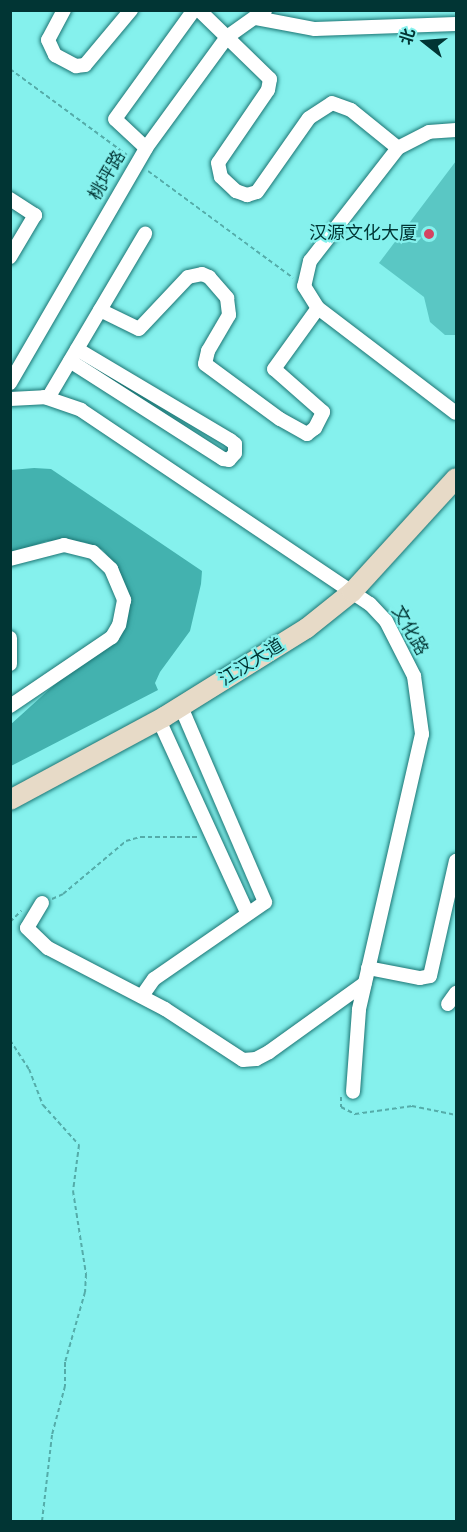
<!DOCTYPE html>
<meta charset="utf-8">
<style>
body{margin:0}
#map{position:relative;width:467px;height:1532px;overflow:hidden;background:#85f1ed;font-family:"Alegreya Sans","Noto Sans SC",sans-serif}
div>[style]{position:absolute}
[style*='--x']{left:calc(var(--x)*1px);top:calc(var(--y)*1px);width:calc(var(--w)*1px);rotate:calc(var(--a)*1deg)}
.forest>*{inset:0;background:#43b2af}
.building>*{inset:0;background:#5ac7c4}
.path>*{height:2px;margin-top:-1px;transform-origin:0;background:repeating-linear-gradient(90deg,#54aca9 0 4.5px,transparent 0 7.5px)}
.roads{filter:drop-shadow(0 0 2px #1c7574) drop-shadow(0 0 2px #1c7574)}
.minor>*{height:14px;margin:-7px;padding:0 7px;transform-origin:7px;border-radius:7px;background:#fff}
.secondary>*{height:20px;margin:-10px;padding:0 10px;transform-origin:10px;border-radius:10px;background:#e7dac7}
.dots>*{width:16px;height:16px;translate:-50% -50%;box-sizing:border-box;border:3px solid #85f1ed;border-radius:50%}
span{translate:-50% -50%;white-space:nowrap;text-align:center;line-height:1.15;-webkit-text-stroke:4.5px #85f1ed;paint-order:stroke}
.street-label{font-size:18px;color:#013534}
.poi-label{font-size:18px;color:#013534}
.right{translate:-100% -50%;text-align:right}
.frame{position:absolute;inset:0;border:12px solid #013534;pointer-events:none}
.north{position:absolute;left:395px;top:12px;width:60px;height:60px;-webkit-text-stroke:4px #85f1ed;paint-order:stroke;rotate:287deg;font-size:16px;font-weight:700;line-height:24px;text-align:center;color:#013534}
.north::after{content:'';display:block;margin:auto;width:21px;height:27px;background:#013534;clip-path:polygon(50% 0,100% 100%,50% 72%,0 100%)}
</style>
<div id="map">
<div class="forest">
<div style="clip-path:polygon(34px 468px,51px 469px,202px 571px,201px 584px,190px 631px,160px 672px,155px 683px,158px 690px,11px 766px,10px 725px,63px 677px,118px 640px,130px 600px,119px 570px,103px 550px,84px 542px,47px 541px,11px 553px,11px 470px)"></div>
</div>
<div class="building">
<div style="clip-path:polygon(456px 161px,456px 335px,445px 335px,430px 322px,424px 297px,379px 263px)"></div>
</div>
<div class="path">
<div style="--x:10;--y:69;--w:145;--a:36.3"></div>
<div style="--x:148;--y:171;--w:180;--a:36.4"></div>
<div style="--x:52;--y:899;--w:12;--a:-24"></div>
<div style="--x:63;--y:894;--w:82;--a:-40.1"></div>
<div style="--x:126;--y:841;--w:15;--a:-16"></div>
<div style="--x:140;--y:837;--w:59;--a:0"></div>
<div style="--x:10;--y:922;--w:16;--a:-45"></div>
<div style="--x:10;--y:1040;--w:35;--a:57"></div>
<div style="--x:29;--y:1069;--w:39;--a:69"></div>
<div style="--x:43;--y:1105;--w:54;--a:48"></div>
<div style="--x:79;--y:1145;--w:46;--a:97.4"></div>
<div style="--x:73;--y:1191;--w:84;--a:81.1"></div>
<div style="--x:86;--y:1274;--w:18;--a:93"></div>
<div style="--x:85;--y:1292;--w:73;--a:105.9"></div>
<div style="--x:65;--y:1362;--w:24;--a:90"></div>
<div style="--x:65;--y:1386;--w:51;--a:104.9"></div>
<div style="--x:52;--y:1435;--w:88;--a:96.6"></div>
<div style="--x:341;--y:1097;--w:10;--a:90"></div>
<div style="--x:341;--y:1107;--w:16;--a:27"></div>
<div style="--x:355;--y:1114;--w:58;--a:-8"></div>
<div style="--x:412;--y:1106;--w:45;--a:11.6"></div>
</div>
<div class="roads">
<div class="minor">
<div style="--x:64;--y:10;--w:34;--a:118"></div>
<div style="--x:48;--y:40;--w:17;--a:65"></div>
<div style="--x:55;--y:55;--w:24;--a:28"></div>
<div style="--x:76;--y:66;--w:9;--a:-6"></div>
<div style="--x:85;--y:65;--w:72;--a:-50.1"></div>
<div style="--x:199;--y:10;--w:99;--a:44.2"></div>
<div style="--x:270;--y:79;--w:11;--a:100"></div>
<div style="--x:268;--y:90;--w:88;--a:124.4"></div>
<div style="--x:218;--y:163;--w:14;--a:78"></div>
<div style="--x:221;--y:177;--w:21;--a:43"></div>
<div style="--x:236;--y:191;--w:12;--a:20"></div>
<div style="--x:247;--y:195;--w:10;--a:-17"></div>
<div style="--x:257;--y:192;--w:90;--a:-54.9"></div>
<div style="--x:309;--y:118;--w:27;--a:-33"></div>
<div style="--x:332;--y:103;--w:20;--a:20"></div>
<div style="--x:351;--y:110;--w:60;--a:39"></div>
<div style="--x:256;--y:18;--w:60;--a:10.6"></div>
<div style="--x:315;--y:29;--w:141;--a:-2"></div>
<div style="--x:456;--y:130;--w:27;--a:176"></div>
<div style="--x:429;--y:132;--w:35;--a:153"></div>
<div style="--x:398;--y:148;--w:143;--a:127.9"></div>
<div style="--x:310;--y:261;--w:26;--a:103"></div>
<div style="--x:304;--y:286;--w:26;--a:58"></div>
<div style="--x:318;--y:308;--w:173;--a:37.3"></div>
<div style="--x:146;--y:148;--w:42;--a:-136.9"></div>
<div style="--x:115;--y:119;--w:135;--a:-54.1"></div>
<div style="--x:10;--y:199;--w:30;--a:33"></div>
<div style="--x:35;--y:215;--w:49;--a:120.8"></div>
<div style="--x:100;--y:310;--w:43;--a:26"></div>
<div style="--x:139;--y:329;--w:71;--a:-46.7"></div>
<div style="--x:188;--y:277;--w:14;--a:-12"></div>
<div style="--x:202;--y:274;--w:8;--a:23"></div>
<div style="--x:209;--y:277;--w:28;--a:49"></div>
<div style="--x:227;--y:298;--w:17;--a:83"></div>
<div style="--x:229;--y:315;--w:42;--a:120.3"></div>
<div style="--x:208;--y:351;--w:13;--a:103"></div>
<div style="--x:205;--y:364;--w:93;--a:36.3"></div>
<div style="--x:280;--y:419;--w:31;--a:29"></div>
<div style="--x:307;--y:434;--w:10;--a:-37"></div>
<div style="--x:315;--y:428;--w:18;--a:-63"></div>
<div style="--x:323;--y:412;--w:65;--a:-138.7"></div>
<div style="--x:274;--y:369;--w:75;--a:-54.2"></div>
<div style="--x:70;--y:361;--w:182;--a:32.6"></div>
<div style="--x:223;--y:459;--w:6;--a:9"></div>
<div style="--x:229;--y:460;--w:9;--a:-49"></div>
<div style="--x:235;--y:453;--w:9;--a:-90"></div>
<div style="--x:235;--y:444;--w:6;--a:-141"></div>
<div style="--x:230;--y:440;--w:178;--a:-149.3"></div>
<div style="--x:10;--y:383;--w:272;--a:-59.9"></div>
<div style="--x:146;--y:148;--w:137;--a:-53.9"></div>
<div style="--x:227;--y:37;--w:47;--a:-35.4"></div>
<div style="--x:48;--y:398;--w:191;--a:-59.4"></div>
<div style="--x:10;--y:399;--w:34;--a:-3"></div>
<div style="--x:44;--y:397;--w:39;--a:19"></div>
<div style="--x:81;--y:410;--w:348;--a:33.9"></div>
<div style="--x:370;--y:604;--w:23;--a:47"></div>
<div style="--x:386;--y:621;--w:62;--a:63"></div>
<div style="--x:414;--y:676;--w:59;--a:82.1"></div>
<div style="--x:422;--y:734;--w:283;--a:102.9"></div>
<div style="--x:359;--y:1010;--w:82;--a:94.2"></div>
<div style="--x:10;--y:559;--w:56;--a:-14.5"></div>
<div style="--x:64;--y:545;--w:30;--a:14"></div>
<div style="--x:93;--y:552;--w:25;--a:43"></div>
<div style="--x:111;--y:569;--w:34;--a:67"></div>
<div style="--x:124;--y:600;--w:25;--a:101"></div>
<div style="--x:119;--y:625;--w:14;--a:120"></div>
<div style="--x:112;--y:637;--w:123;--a:145.9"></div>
<div style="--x:10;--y:638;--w:26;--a:90"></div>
<div style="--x:159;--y:720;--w:211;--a:65.4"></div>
<div style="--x:42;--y:903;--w:29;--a:121"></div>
<div style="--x:27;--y:928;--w:29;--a:44"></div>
<div style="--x:48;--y:948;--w:132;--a:27.5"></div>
<div style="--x:165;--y:1009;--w:93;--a:33.2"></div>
<div style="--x:243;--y:1060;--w:13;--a:-4"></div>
<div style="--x:256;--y:1059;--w:15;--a:-28"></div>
<div style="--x:269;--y:1052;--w:118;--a:-35.7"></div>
<div style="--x:368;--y:968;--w:53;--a:10.9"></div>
<div style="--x:420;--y:978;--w:10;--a:-11"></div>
<div style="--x:430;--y:976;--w:118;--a:-77.3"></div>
<div style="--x:142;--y:996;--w:21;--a:-55"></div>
<div style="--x:154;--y:979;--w:135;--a:-34.7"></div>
<div style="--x:265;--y:902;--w:212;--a:-113.3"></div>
<div style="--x:448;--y:1004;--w:14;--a:-54"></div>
</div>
<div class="secondary">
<div style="--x:10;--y:800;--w:175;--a:-28.3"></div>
<div style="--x:164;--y:717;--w:168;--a:-31.9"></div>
<div style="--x:307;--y:628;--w:58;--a:-38.7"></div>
<div style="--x:352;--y:592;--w:154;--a:-47.6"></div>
</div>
</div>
<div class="dots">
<div style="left:429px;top:234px;background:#d44461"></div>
</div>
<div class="street-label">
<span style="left:108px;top:176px;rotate:-60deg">桃坪路</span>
<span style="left:409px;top:631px;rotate:60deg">文化路</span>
<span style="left:252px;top:663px;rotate:-32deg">江汉大道</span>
</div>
<div class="poi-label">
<span class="right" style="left:417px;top:234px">汉源文化大厦</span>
</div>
<div class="frame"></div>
<div class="north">北</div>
</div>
